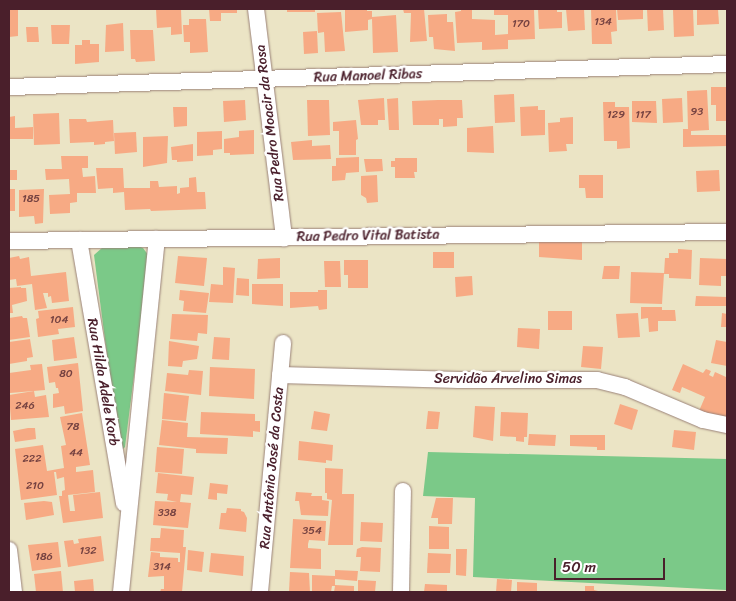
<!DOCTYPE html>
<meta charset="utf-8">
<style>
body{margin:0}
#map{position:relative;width:736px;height:601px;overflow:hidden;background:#ebe4c5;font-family:Sriracha,sans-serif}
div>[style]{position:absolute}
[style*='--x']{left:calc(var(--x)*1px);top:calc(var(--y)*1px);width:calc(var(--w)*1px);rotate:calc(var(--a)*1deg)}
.green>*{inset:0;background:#7bc988}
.building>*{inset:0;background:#f7aa84}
.roads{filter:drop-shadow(0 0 1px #9a8278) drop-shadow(0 0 1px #9a8278)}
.minor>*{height:16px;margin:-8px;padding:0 8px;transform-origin:8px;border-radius:8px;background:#fff}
span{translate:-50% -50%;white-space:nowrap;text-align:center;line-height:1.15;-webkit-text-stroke:5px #fff;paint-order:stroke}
.number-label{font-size:11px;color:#754241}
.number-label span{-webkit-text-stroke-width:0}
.street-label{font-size:14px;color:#4a1f2b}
.frame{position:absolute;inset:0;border:10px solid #4a1f2b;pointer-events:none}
.scale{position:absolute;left:554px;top:558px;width:111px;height:22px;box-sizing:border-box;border:2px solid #4a1f2b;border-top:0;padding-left:6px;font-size:15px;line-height:18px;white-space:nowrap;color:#4a1f2b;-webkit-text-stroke:4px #fff;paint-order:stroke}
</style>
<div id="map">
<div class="green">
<div style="clip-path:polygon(136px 245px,143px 248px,149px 256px,125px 447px,122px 450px,119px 448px,94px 255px,103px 247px)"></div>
<div style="clip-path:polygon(428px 452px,727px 459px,726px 590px,473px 577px,475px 498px,423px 496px)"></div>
</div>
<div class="building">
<div style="clip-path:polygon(9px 9px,18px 9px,18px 36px,9px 37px)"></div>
<div style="clip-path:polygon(156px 9px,181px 9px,182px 34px,171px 35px,171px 27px,157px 28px)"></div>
<div style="clip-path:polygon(209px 9px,237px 9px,237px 13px,221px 13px,221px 21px,210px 21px)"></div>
<div style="clip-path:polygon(287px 9px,315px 9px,315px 12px,287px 12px)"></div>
<div style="clip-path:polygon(367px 9px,367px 11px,372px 11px,372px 17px,396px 15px,398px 52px,373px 53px,372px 19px,368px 20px,368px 30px,345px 32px,345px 10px)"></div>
<div style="clip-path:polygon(403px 9px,424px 9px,427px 41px,410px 42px,411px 13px,404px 13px)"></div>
<div style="clip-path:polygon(461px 9px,472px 9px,472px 19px,495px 20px,495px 35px,508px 34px,508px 15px,494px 15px,494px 9px,534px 9px,535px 39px,508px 40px,508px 49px,482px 50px,482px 42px,457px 43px,455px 12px,461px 11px)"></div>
<div style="clip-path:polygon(538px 9px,557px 9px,557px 12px,562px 12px,562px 28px,539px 29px)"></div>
<div style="clip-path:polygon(566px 9px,584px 9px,585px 30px,568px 31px)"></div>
<div style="clip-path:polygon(591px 9px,616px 9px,617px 31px,611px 32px,612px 44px,592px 44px)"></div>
<div style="clip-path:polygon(617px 9px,643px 9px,643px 19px,618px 20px)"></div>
<div style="clip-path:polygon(647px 9px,663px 9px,664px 30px,648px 31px)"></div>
<div style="clip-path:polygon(675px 9px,693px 9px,694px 36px,674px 37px,673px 10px)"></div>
<div style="clip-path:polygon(697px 9px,718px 9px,719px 24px,697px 25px)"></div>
<div style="clip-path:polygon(341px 12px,345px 51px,325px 52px,324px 32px,318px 33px,317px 13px)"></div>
<div style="clip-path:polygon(447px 14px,447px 22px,453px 22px,455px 51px,434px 49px,433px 37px,429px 37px,428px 15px)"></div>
<div style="clip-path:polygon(189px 19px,206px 19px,208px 52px,190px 53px,190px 42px,184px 42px,183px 25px,189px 25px)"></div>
<div style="clip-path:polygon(123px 23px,124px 51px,105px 52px,106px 25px)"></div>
<div style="clip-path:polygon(51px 25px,70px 25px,69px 44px,52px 44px)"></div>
<div style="clip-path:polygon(26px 27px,38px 27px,39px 42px,27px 42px)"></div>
<div style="clip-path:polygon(130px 30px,153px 30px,155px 61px,136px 62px,135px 59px,131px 59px)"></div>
<div style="clip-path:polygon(317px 31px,318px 53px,304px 54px,303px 32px)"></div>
<div style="clip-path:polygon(82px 40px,90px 40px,90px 44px,99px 44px,99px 62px,75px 64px,75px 45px,82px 45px)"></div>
<div style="clip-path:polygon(711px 87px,727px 87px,727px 121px,716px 121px,716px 105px,711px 105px)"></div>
<div style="clip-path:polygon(707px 90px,709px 130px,691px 131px,691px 135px,727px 135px,727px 146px,683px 147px,683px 129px,688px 129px,687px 91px)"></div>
<div style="clip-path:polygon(514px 94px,515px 122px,495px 123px,494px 95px)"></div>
<div style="clip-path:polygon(384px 98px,385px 120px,378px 120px,378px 125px,361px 125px,358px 100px)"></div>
<div style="clip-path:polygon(398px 98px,399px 130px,389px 130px,387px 99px)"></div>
<div style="clip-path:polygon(682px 98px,683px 122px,663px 123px,662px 99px)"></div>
<div style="clip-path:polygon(245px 100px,246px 120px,224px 122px,223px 101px)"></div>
<div style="clip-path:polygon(307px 100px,329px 100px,330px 135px,308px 136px)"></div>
<div style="clip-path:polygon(438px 100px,462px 100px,463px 118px,457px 118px,457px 126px,443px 127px,443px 119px,439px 119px,439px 125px,413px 125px,412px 101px)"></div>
<div style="clip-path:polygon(632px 101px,656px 101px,657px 123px,632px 122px)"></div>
<div style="clip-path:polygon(603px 102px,615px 102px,615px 107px,629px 107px,630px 148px,617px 149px,617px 141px,604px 141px)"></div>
<div style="clip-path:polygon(538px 106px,538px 110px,545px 110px,545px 135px,521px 136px,520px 107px)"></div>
<div style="clip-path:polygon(173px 107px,187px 107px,187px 126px,174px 127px)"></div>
<div style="clip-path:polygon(59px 113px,60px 144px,34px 145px,33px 114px)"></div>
<div style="clip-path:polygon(15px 116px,15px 128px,33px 127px,33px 139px,9px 139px,9px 117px)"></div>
<div style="clip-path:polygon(573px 117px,573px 144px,566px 144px,567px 151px,549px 152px,548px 123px,560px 122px,560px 118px)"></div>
<div style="clip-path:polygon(69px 119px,86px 119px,87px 122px,113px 120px,114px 141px,105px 142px,105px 144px,94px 145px,94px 142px,70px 143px)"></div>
<div style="clip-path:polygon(356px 120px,358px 139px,356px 140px,356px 155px,339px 155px,339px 131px,333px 131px,333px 122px)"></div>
<div style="clip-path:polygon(493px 126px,494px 153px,467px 152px,467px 128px)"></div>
<div style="clip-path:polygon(254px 130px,254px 154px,230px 155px,230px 153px,224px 153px,224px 139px,239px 137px,239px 131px)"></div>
<div style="clip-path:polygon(222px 131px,222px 149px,213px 150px,213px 155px,197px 156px,197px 132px)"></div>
<div style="clip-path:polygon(136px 132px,137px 152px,115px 154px,114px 133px)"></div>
<div style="clip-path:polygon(168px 136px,167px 163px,143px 167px,143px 137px)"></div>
<div style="clip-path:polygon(312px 140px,312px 146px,330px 145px,331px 159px,293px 160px,291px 142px)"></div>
<div style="clip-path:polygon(193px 144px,193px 161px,177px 162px,177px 160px,172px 160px,171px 147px)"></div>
<div style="clip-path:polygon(61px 156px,88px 156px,88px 168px,82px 168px,83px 177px,95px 176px,96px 193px,77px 193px,77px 202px,70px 203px,70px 213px,50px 214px,49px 195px,70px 194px,69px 179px,46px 180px,45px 169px,62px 169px)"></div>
<div style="clip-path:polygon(359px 157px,359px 172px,346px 173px,345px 180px,332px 181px,332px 166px,336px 166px,336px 158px)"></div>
<div style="clip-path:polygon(395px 158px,417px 158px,417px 172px,414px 172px,415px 178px,395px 178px,395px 167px,391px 167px,391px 161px,395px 161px)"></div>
<div style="clip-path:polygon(364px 159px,382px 159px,383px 171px,366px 172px)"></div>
<div style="clip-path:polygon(96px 168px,123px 168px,124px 188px,150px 188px,150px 181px,158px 181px,159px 187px,177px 186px,177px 194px,180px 193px,180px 188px,189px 187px,189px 178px,196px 177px,197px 192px,205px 192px,206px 209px,151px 211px,150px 209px,125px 210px,124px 192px,113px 193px,113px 188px,98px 189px)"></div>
<div style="clip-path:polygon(9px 170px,17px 170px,17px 180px,9px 180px)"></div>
<div style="clip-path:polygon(719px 170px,720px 191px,697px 192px,696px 171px)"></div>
<div style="clip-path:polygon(377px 175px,378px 202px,367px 203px,366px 198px,361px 195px,361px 176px)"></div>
<div style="clip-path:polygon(579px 175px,603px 175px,603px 198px,586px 198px,585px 188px,579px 188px)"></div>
<div style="clip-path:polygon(9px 189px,15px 189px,15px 211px,9px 211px)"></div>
<div style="clip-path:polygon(44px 189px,43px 223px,35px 224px,34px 216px,19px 217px,19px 190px)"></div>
<div style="clip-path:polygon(582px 241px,582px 260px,539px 257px,539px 242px)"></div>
<div style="clip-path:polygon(678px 249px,692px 250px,691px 279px,669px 278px,669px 274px,664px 274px,665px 258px,669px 258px,669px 253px,678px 253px)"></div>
<div style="clip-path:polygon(433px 252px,454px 252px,454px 268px,433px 268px)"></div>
<div style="clip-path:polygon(19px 256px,20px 259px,29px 257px,31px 276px,66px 272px,69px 301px,52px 303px,51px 296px,48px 297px,48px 293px,43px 293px,47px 308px,35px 310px,32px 284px,17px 286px,16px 279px,9px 280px,9px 258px)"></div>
<div style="clip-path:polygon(178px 256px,207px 258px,204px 286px,175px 283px)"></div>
<div style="clip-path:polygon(280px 258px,280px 278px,257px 279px,258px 259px)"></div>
<div style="clip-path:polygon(700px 258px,727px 259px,727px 276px,721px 276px,721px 286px,699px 285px)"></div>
<div style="clip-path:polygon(344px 260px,368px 260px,368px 288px,348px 288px,348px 275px,344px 275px)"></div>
<div style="clip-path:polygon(324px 261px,340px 261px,341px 287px,325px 287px)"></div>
<div style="clip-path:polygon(604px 266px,620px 266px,619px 279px,602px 279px)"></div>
<div style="clip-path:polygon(223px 267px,235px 268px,233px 303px,209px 302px,211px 284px,223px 285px)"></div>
<div style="clip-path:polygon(631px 272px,664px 273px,662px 304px,630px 303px)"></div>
<div style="clip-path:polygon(472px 276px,473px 295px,456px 297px,455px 277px)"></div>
<div style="clip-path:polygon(237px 278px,249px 279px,249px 296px,236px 295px)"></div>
<div style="clip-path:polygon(252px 284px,283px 284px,283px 306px,252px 304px)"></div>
<div style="clip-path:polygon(21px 287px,21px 288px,26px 288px,27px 301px,12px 305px,13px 313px,9px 313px,9px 288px)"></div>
<div style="clip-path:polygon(180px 290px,209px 293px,206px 313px,183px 311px,184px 301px,179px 300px)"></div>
<div style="clip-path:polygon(318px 290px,327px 290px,327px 309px,319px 310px,318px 306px,290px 308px,290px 292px,318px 292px)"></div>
<div style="clip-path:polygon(696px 296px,727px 297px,727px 306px,695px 306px)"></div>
<div style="clip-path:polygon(73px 307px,75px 327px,58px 329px,59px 334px,38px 337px,36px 319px,39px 318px,38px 311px)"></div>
<div style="clip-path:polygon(641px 307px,662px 307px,662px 310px,675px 310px,676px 321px,658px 321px,658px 331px,649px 332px,648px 318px,641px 319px)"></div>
<div style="clip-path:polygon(548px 311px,572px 311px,572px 330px,548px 330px)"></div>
<div style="clip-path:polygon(638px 313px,640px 337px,618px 338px,616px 314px)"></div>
<div style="clip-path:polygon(722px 313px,727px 314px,727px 327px,721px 327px)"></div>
<div style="clip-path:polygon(172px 314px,208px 315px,207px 334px,198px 333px,197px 341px,170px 339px)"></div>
<div style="clip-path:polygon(22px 316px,23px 318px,27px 318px,30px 337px,9px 340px,9px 318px)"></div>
<div style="clip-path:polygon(518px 328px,540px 329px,539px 349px,517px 347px)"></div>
<div style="clip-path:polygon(74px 337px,77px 358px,54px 361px,52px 340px)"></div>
<div style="clip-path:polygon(214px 337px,230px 338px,229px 360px,212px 359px)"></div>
<div style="clip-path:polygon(30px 339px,33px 357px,27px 358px,27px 361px,9px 364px,9px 342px)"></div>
<div style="clip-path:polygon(716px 340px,727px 342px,727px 366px,711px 363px)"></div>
<div style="clip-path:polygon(169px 341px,199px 346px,197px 359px,183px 361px,182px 367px,168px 366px)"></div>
<div style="clip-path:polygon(583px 346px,603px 347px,601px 369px,581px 367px)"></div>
<div style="clip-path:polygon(78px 363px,83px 411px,65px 414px,64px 406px,53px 408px,53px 394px,59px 393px,58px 388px,56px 388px,55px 382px,49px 383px,47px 367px)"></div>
<div style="clip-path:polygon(42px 364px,45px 390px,10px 393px,9px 373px,31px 370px,30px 365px)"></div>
<div style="clip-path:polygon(683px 364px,703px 373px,706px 369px,711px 371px,709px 375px,713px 377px,715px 372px,726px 377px,727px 374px,727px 421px,699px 411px,705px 397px,682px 387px,680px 393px,672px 390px)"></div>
<div style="clip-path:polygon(210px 367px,255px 369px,254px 399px,209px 396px)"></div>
<div style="clip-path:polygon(189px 370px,203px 371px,201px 395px,165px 391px,167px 373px,188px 375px)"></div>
<div style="clip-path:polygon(34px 391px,35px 397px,46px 395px,49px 417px,11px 420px,9px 395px)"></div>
<div style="clip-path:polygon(164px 393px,189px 396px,186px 421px,162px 419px)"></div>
<div style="clip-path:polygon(620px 404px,638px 410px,632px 430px,614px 424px)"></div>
<div style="clip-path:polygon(475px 406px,495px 407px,493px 441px,473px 437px)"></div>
<div style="clip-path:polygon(314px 411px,330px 414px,327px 431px,311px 429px)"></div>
<div style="clip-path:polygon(428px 411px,440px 412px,438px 429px,426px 429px)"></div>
<div style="clip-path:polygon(201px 412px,255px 414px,255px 421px,260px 421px,260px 432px,253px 431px,253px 437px,200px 434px)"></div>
<div style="clip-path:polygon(501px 412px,528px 413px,527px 437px,524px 437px,524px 442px,516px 441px,516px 437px,500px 436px)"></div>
<div style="clip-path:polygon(82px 413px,90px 465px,76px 467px,76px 472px,93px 470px,95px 492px,68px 495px,70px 511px,75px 511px,73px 495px,100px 492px,103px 518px,63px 523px,59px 496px,62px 496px,62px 491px,65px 490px,64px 477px,57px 479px,56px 472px,54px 472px,57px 495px,21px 500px,15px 449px,43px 445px,47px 471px,64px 468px,61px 446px,66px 445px,60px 417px)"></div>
<div style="clip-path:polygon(162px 420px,188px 423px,187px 437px,228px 438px,227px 454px,196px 453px,196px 449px,159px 445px)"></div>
<div style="clip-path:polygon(28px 428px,35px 428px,36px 439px,15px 442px,13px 431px)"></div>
<div style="clip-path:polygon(674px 430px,696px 432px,694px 450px,672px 447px)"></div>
<div style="clip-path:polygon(529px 434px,556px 435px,555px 446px,528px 445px)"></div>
<div style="clip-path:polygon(570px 435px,605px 435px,605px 450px,597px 450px,597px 447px,570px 446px)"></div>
<div style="clip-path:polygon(299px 441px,333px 445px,332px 461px,326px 460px,326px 463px,298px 460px)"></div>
<div style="clip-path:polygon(157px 447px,184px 449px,182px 474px,155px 472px)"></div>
<div style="clip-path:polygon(325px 468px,343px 469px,342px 494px,354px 494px,353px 545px,328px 545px,332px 500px,327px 499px,327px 493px,325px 493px)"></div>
<div style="clip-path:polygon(158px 473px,194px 477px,192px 495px,181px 494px,180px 502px,191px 503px,188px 528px,153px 525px,155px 501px,177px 502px,167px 500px,168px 494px,156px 493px)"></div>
<div style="clip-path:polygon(210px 483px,228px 485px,227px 494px,217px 493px,217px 500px,208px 499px)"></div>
<div style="clip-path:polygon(296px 492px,312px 493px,311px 496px,322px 496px,322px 500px,329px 501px,328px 516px,301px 515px,299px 501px,295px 501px)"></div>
<div style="clip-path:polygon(436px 498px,453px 498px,452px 524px,438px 524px,438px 518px,431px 518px)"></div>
<div style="clip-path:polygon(44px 501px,52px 502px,54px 515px,26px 520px,24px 503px)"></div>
<div style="clip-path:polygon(227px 508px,241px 509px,241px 511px,244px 512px,247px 518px,246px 532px,219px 529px,221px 513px,226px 513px)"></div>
<div style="clip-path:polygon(293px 519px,326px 521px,325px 541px,309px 540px,308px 544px,308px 548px,321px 549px,321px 569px,290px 568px)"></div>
<div style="clip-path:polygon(361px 522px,383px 523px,382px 542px,360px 541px)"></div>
<div style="clip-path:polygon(429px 526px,449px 527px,449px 549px,429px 549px)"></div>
<div style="clip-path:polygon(161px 528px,184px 530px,183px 547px,186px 547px,182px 592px,160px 592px,161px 589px,164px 589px,164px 576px,148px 577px,151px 552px,160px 553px,160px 557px,178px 558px,178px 562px,180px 562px,180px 553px,150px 551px,151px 538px,160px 538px)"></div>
<div style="clip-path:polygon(101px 536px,104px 561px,68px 567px,64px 541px,73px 540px,74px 544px,79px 543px,78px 539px)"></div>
<div style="clip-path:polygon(58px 542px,61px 567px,32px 571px,28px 545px)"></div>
<div style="clip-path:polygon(362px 547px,381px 548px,380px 572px,360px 571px,361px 557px,356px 557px,357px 549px)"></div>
<div style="clip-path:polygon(456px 549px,467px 549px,466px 576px,456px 575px)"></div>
<div style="clip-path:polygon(188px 550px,204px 552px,202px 572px,187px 570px)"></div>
<div style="clip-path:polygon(211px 553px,244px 556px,243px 576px,209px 572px)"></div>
<div style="clip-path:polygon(428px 553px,451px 554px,450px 573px,427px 573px)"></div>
<div style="clip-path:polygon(335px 570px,358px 571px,357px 581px,335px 579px,335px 585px,354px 586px,354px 592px,334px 592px,335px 586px,332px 586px,331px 592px,312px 592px,312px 575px,335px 576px)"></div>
<div style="clip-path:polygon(61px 571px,63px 592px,36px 592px,34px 574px)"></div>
<div style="clip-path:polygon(290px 572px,309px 573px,310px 592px,289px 592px)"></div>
<div style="clip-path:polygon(93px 579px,94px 592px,75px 592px,74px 581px)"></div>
<div style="clip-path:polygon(497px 579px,512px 580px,511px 592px,496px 592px)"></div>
<div style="clip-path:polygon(358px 580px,376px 581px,375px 592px,358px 592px)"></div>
<div style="clip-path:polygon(517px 582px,537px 583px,537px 592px,517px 592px)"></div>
<div style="clip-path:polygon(425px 584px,447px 585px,447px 592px,424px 592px)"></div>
<div style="clip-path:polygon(585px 586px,594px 586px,594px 590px,602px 592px,585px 592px)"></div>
</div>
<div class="roads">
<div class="minor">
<div style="--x:256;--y:9;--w:231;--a:83"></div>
<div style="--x:9;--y:87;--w:718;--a:-1.83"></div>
<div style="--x:79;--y:240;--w:267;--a:80.3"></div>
<div style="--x:9;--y:241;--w:718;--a:-0.72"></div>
<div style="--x:280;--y:375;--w:179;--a:1.6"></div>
<div style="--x:459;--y:380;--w:138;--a:0"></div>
<div style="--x:597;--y:380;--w:29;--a:14"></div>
<div style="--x:625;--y:387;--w:85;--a:22.9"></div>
<div style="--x:703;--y:420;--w:25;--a:12"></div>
<div style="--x:9;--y:550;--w:42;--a:83.2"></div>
<div style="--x:121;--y:592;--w:355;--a:-84.2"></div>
<div style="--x:260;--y:592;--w:250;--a:-84.7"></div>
<div style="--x:401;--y:592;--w:101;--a:-88.9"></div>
</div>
</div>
<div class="number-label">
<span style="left:603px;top:22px">134</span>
<span style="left:521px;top:24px">170</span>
<span style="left:697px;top:112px">93</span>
<span style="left:616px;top:115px">129</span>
<span style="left:643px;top:115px">117</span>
<span style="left:31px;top:199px">185</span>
<span style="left:59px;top:320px">104</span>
<span style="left:66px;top:374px">80</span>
<span style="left:25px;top:406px">246</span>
<span style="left:73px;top:427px">78</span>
<span style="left:76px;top:453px">44</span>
<span style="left:32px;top:459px">222</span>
<span style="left:35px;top:486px">210</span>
<span style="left:167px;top:513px">338</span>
<span style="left:312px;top:531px">354</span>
<span style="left:88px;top:551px">132</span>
<span style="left:44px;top:557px">186</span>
<span style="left:162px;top:567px">314</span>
</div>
<div class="street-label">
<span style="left:368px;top:76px;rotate:-2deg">Rua Manoel Ribas</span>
<span style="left:270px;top:123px;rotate:-97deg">Rua Pedro Moacir da Rosa</span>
<span style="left:368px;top:236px;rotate:-1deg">Rua Pedro Vital Batista</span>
<span style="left:508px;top:379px">Servidão Arvelino Simas</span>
<span style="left:103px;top:382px;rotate:80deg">Rua Hilda Adele Korb</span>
<span style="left:272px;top:468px;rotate:-85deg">Rua Antônio José da Costa</span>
</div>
<div class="frame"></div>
<div class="scale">50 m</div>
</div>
